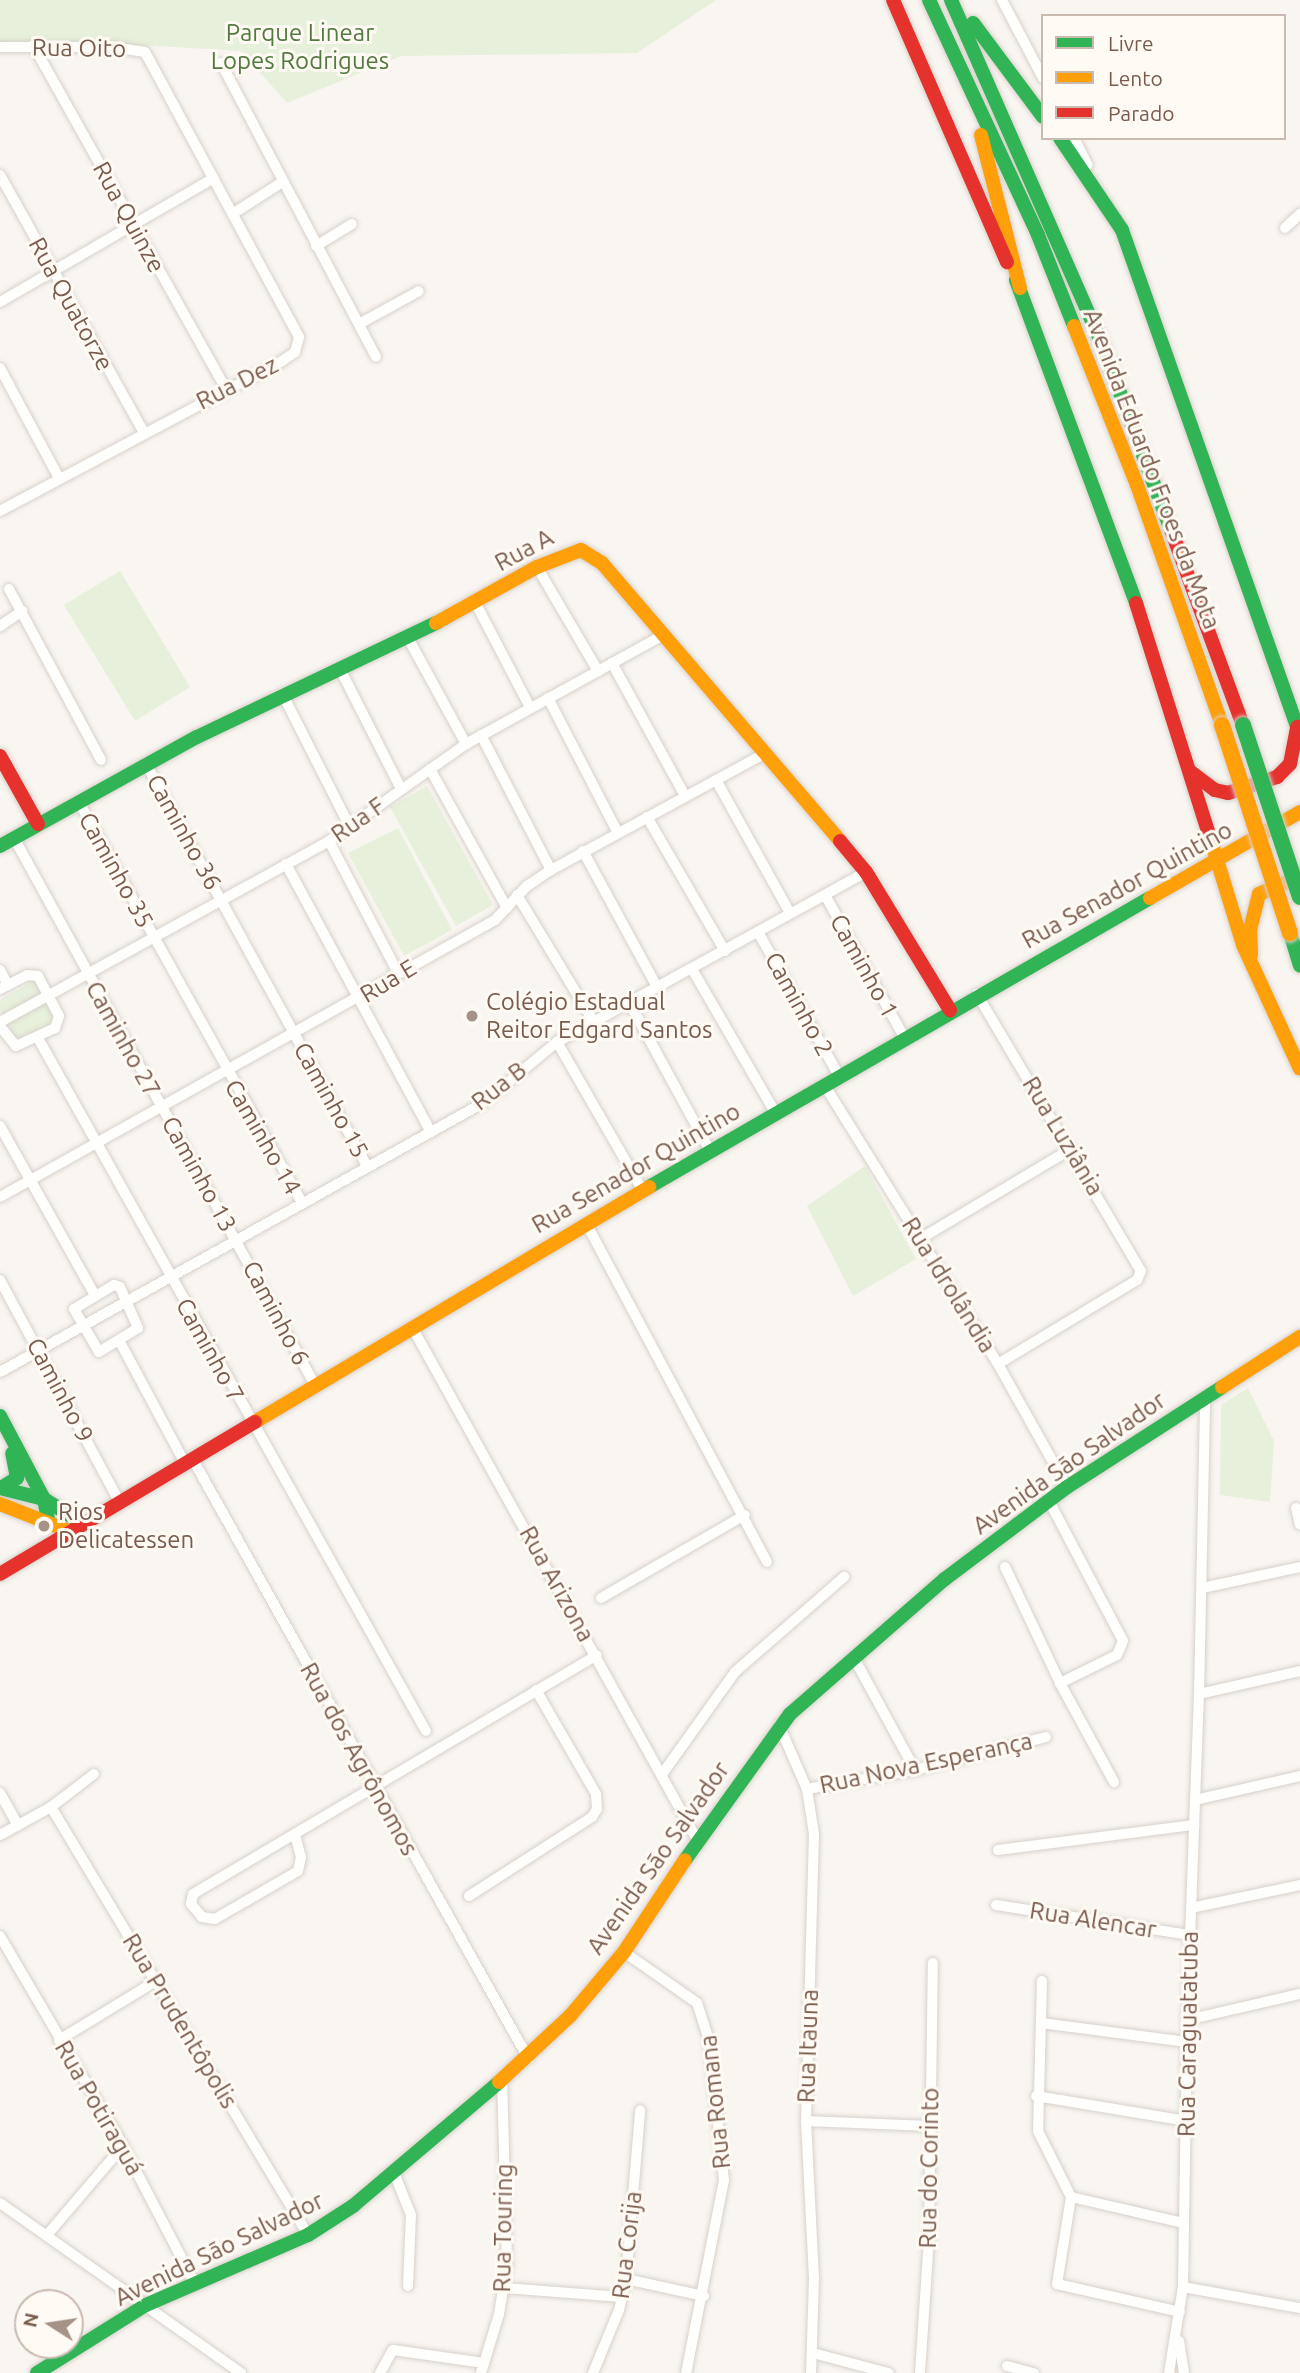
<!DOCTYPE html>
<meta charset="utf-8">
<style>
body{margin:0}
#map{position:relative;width:1300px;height:2373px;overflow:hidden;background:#f9f5f0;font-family:Ubuntu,sans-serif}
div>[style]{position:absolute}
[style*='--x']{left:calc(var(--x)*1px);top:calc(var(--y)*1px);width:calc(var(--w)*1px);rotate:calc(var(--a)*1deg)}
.green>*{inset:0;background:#e7f0db}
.roads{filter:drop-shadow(0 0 2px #d7d1cb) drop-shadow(0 0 2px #d7d1cb)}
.street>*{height:10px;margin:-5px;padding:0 5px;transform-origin:5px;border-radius:5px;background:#fefefd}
.fast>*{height:14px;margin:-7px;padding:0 7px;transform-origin:7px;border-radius:7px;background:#30b455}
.slow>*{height:14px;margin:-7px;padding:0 7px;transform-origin:7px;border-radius:7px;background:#ff9f0a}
.jam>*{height:14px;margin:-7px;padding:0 7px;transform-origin:7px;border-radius:7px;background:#e5322d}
.bridges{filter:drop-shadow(0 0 2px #dad1cc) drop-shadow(0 0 2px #dad1cc)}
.fast-bridge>*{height:16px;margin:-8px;padding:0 8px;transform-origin:8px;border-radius:8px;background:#30b455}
.slow-bridge>*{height:16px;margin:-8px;padding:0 8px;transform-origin:8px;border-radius:8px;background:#ff9f0a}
.dots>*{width:19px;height:19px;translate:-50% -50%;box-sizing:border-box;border:4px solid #fffaf3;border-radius:50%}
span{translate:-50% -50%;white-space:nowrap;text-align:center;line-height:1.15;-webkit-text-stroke:6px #fffaf3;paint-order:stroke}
.park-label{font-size:24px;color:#537a41}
.street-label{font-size:24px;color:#7a5c4d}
.poi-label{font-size:24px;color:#7a5c4d}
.left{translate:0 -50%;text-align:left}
.legend{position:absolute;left:1041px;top:14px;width:245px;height:126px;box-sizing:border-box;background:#fffaf3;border:2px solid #cabbb1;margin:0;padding:9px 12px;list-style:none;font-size:21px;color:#7a5c4d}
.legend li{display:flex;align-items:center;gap:14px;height:35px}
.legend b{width:35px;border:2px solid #cabbb1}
.north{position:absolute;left:14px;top:2289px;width:70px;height:70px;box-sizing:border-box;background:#fffaf3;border:2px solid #cabbb1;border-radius:50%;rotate:282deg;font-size:19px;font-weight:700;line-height:28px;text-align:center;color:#7a5c4d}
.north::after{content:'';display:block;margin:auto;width:24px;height:32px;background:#a69286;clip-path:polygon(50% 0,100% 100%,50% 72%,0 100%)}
</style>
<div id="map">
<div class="green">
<div style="clip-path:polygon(0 0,716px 0,637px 53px,401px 56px,287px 103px,241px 51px,141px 45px,0 48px)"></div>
<div style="clip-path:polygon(120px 571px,190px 687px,135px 721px,64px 605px)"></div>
<div style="clip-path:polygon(427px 786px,493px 905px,456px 926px,390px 807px)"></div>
<div style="clip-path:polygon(398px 828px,452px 930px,404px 956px,348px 853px)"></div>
<div style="clip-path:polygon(35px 980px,56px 1021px,17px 1041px,0 1010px,0 1000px)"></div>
<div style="clip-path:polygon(865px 1166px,916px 1259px,853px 1296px,807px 1206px)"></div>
<div style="clip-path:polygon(1248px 1388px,1274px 1441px,1270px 1502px,1220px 1495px,1221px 1405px)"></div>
</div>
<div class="roads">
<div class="street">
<div style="--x:1002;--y:0;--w:88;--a:62.3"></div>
<div style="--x:33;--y:45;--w:394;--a:60.7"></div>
<div style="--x:0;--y:47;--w:113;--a:0"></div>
<div style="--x:113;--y:47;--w:32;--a:9"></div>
<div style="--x:145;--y:52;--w:324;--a:61.6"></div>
<div style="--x:299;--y:337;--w:16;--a:105"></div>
<div style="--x:295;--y:352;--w:16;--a:145"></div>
<div style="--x:282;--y:361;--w:319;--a:152"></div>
<div style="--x:221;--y:63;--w:332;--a:62.2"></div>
<div style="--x:1074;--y:138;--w:30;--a:63"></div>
<div style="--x:0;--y:175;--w:293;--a:60.8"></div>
<div style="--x:234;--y:213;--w:56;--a:-32.6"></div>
<div style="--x:1285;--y:228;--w:21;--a:-43"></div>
<div style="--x:316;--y:246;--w:42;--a:-31.4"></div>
<div style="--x:0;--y:302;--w:247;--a:-30.1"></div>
<div style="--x:359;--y:324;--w:68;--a:-28.8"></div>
<div style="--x:0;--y:368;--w:125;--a:61.8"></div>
<div style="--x:537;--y:567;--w:121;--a:59.6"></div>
<div style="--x:9;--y:589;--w:194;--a:61.7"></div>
<div style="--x:475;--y:602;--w:119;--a:62.4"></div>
<div style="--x:0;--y:626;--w:27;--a:-34"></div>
<div style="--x:408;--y:638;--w:121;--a:61.3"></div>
<div style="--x:612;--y:663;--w:152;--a:61.2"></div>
<div style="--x:341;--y:671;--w:132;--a:63"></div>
<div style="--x:284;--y:697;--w:146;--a:63.1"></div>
<div style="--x:548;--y:698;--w:152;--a:62.6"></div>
<div style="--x:481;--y:735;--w:152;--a:62.6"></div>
<div style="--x:146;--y:764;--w:460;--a:61.2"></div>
<div style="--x:430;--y:769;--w:159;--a:61"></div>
<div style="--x:716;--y:780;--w:152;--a:60.9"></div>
<div style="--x:79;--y:802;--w:459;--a:60.9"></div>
<div style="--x:647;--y:817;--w:155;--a:59.8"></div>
<div style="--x:14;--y:838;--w:624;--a:61.18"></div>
<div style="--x:329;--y:841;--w:149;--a:62.4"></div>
<div style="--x:583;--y:851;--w:155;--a:61.4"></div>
<div style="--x:286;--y:864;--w:305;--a:61.6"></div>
<div style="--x:517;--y:895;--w:149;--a:58.8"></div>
<div style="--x:825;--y:895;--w:162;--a:60.9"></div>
<div style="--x:758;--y:932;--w:165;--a:60.6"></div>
<div style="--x:692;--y:969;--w:165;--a:59.9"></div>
<div style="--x:0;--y:970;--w:17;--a:62"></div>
<div style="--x:0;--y:989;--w:30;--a:-27"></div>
<div style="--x:27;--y:975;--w:11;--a:5"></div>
<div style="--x:38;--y:976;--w:45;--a:62.3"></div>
<div style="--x:59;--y:1016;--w:13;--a:108"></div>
<div style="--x:55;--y:1028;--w:43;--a:155.2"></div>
<div style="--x:16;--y:1046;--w:26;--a:-129"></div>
<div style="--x:977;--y:994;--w:322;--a:59.4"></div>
<div style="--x:1141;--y:1271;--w:10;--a:114"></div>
<div style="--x:1137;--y:1280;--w:162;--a:148.9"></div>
<div style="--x:630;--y:1004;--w:167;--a:61.4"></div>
<div style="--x:0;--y:1022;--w:376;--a:-28.8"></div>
<div style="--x:329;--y:841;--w:168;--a:-35.3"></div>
<div style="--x:466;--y:744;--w:224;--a:-28.9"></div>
<div style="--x:38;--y:1038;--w:794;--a:60.76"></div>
<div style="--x:557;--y:1042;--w:172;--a:60"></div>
<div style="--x:825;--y:1086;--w:327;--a:58.1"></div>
<div style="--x:998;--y:1364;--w:141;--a:60.7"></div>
<div style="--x:0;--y:1126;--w:194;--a:60.7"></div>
<div style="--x:0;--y:1197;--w:567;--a:-29.23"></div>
<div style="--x:495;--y:920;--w:47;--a:-46.7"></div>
<div style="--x:527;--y:886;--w:29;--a:-34"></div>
<div style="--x:551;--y:870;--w:245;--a:-28.6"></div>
<div style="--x:586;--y:1223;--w:384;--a:61.9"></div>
<div style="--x:920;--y:1239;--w:176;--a:-30.8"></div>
<div style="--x:0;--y:1280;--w:251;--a:61.7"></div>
<div style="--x:114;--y:1285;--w:6;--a:18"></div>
<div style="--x:120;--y:1287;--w:45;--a:66.3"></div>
<div style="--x:138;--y:1328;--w:46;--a:148.4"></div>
<div style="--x:99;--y:1352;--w:50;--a:-120.2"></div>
<div style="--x:74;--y:1309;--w:47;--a:-31"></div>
<div style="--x:412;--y:1327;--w:590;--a:60.92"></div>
<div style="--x:120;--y:1342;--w:137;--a:61.8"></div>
<div style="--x:0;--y:1372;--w:553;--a:-29.12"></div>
<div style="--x:483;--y:1103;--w:96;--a:-39.5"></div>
<div style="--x:557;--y:1042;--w:353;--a:-28.8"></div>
<div style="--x:192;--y:1458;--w:688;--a:60.75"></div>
<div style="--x:1049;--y:1501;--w:158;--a:62.1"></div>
<div style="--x:1123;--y:1641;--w:15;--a:113"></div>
<div style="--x:1117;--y:1655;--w:64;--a:153.8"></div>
<div style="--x:1296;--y:1508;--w:17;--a:77"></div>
<div style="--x:1005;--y:1567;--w:128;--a:64.6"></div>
<div style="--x:1060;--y:1683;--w:113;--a:61.4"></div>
<div style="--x:1202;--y:1588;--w:100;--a:-12.1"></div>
<div style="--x:601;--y:1598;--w:166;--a:-30"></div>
<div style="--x:854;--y:1658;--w:128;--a:61.4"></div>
<div style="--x:1199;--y:1694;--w:297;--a:-88.8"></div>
<div style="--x:779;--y:1725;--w:70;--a:66.4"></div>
<div style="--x:807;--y:1789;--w:46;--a:81.2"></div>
<div style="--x:814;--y:1834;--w:287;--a:91.6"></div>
<div style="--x:806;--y:2121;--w:157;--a:87.1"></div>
<div style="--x:814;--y:2278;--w:95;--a:91.8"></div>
<div style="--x:663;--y:1773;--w:124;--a:-54.5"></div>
<div style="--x:735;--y:1672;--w:145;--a:-41.1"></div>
<div style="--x:807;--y:1789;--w:110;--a:-10"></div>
<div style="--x:915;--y:1770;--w:135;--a:-14.1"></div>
<div style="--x:0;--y:1793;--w:37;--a:61"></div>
<div style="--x:1195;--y:1800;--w:108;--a:-12.9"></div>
<div style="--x:51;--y:1807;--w:499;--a:59"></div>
<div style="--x:0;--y:1835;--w:58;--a:-28.8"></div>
<div style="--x:51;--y:1807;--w:54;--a:-37.5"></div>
<div style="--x:295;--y:1835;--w:23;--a:75"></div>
<div style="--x:301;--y:1857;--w:14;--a:102"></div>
<div style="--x:298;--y:1871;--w:96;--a:150"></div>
<div style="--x:215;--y:1919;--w:13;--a:-171"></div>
<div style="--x:202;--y:1917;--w:17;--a:-130"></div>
<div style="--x:191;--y:1904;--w:10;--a:-79"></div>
<div style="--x:193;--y:1894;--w:469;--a:-30.6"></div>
<div style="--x:998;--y:1850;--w:198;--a:-7.3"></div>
<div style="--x:469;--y:1896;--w:146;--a:-32.7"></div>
<div style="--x:592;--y:1817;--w:9;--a:-58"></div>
<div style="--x:597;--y:1809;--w:15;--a:-94"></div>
<div style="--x:596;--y:1794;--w:120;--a:-120"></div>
<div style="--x:996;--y:1905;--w:195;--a:8.8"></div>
<div style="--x:1191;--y:1908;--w:111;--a:-11.9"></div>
<div style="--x:0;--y:1936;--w:243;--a:59.6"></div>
<div style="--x:123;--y:2146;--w:153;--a:62.4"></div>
<div style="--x:624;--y:1952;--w:89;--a:34.9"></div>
<div style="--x:697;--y:2003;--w:39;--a:72"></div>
<div style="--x:709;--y:2040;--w:141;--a:83.9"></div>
<div style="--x:724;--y:2180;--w:197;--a:101.1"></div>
<div style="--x:1042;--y:1981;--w:150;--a:91.5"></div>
<div style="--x:1038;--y:2131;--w:74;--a:63.4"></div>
<div style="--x:1071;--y:2197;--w:88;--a:99.1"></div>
<div style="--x:1057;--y:2284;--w:126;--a:12.8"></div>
<div style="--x:1187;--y:2020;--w:116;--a:-13"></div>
<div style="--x:1041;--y:2023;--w:147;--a:7.4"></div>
<div style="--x:59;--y:2040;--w:114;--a:-31.3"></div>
<div style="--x:1036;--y:2096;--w:153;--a:9.4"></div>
<div style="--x:806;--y:2121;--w:124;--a:2.3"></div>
<div style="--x:393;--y:2170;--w:48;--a:68.2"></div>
<div style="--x:411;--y:2215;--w:71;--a:92.4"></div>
<div style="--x:1071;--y:2197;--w:116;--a:13"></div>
<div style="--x:0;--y:2203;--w:295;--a:35.2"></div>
<div style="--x:47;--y:2235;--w:117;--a:-49.5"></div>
<div style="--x:626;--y:2279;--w:80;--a:12.3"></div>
<div style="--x:1183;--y:2287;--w:119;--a:10.2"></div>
<div style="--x:505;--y:2288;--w:117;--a:4.4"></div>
<div style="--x:1179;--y:2341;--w:32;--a:81"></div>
<div style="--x:813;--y:2353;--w:78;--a:14.9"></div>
<div style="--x:1007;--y:2366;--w:28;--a:15"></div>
<div style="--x:380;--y:2373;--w:26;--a:-61"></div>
<div style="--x:393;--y:2350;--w:92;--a:8.1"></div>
<div style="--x:481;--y:2373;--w:62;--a:-73"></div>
<div style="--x:499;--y:2314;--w:50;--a:-80.7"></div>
<div style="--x:507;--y:2265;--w:185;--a:-91.5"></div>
<div style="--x:593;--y:2373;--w:68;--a:-67.6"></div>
<div style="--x:619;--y:2310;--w:32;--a:-77"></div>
<div style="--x:626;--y:2279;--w:169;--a:-85.2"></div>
<div style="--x:920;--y:2373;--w:134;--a:-86.2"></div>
<div style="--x:929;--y:2239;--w:276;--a:-89.2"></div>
<div style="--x:1169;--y:2373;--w:87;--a:-80.8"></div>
<div style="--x:1183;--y:2287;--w:267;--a:-89.1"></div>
<div style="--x:1187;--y:2020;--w:326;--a:-87.9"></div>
<div style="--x:1199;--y:1694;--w:104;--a:-12.8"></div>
</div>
<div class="fast">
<div style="--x:929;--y:0;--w:259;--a:65.1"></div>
<div style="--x:1038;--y:235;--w:98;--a:68.4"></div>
<div style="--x:951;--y:0;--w:370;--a:66.3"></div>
<div style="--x:1100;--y:339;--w:201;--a:69.6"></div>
<div style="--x:973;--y:23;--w:117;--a:53.3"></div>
<div style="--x:1060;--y:138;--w:111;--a:56"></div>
<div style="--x:1122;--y:230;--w:535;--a:70.58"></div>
<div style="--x:1016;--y:280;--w:345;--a:69.6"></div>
<div style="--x:0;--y:846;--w:225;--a:-29"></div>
<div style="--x:197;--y:737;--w:265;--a:-25.5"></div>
<div style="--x:1290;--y:933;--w:34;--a:73"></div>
<div style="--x:649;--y:1187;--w:578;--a:-29.98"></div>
<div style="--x:0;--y:1416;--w:94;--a:62.1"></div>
<div style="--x:44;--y:1499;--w:21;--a:79"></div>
<div style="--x:0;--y:1488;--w:45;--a:14"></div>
<div style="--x:44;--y:1499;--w:45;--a:32.3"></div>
<div style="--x:1;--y:1488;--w:19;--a:-32"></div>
<div style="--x:17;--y:1478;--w:25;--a:-101"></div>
<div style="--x:685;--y:1860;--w:180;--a:-54.3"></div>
<div style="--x:790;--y:1714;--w:206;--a:-41.1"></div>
<div style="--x:945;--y:1579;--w:153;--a:-37"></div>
<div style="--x:1067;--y:1487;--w:184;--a:-32.8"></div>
<div style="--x:37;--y:2373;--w:128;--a:-32"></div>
<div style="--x:146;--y:2305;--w:176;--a:-23.4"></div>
<div style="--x:308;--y:2235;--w:54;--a:-32.8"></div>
<div style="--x:353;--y:2206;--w:192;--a:-40.3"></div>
</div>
<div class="slow">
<div style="--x:981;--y:135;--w:158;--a:75.7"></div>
<div style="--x:1074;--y:326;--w:171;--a:68.4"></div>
<div style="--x:1137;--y:485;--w:255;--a:70.5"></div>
<div style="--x:436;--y:623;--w:115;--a:-29"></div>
<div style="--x:537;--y:567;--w:47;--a:-21.1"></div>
<div style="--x:581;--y:550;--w:25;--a:32"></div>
<div style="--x:602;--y:563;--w:366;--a:49.4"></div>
<div style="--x:1210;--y:837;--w:113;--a:73"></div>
<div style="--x:1243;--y:945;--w:136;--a:65.3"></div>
<div style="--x:1150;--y:898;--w:173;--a:-29.8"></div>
<div style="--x:1251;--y:955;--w:25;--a:-92"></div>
<div style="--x:1250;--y:930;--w:37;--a:-76"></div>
<div style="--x:1259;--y:894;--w:45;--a:-23.7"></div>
<div style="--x:1222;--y:1387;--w:93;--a:-32.7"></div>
<div style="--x:255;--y:1422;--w:459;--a:-30.8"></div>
<div style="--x:0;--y:1504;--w:74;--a:21.4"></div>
<div style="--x:499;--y:2082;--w:97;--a:-42.9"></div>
<div style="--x:570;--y:2016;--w:84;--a:-49.8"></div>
<div style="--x:624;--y:1952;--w:110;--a:-56.5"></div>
</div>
<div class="jam">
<div style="--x:893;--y:0;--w:286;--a:66.5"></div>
<div style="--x:1170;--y:527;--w:211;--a:69.8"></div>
<div style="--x:1136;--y:603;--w:245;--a:72.5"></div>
<div style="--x:0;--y:756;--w:78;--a:60.8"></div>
<div style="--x:1191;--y:772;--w:30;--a:37"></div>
<div style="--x:1215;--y:790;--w:13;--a:13"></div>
<div style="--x:1228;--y:793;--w:52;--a:-18.1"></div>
<div style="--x:1277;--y:777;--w:18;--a:-45"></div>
<div style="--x:1290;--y:764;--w:38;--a:-79"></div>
<div style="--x:840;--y:841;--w:40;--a:50"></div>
<div style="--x:866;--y:872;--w:162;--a:58.7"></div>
<div style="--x:0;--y:1574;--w:297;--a:-30.8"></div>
</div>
</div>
<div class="bridges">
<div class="fast-bridge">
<div style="--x:1243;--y:725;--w:181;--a:71.7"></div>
</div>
<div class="slow-bridge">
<div style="--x:1222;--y:725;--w:219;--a:71.9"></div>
</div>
</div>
<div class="dots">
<div style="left:472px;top:1016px;background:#a69286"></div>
<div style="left:44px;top:1526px;background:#a69286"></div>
</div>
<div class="park-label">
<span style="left:300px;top:47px">Parque Linear<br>Lopes Rodrigues</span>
</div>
<div class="street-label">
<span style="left:79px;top:48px;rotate:1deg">Rua Oito</span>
<span style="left:129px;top:217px;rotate:61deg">Rua Quinze</span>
<span style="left:71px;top:304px;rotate:61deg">Rua Quatorze</span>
<span style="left:237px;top:383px;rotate:-27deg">Rua Dez</span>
<span style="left:1152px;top:469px;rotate:69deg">Avenida Eduardo Froes da Mota</span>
<span style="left:524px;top:550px;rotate:-28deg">Rua A</span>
<span style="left:358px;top:820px;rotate:-35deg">Rua F</span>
<span style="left:184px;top:832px;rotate:61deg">Caminho 36</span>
<span style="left:116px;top:870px;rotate:61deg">Caminho 35</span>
<span style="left:1127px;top:885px;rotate:-29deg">Rua Senador Quintino</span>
<span style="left:864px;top:966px;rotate:61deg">Caminho 1</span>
<span style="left:388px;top:981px;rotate:-31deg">Rua E</span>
<span style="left:799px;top:1004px;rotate:61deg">Caminho 2</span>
<span style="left:123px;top:1039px;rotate:61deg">Caminho 27</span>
<span style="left:499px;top:1086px;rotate:-38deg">Rua B</span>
<span style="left:331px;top:1100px;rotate:61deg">Caminho 15</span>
<span style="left:1063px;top:1136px;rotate:59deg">Rua Luziânia</span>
<span style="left:263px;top:1137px;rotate:60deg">Caminho 14</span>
<span style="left:636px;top:1168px;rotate:-30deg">Rua Senador Quintino</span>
<span style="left:199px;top:1174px;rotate:61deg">Caminho 13</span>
<span style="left:949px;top:1285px;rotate:58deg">Rua Idrolândia</span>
<span style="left:276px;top:1313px;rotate:62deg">Caminho 6</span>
<span style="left:210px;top:1350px;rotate:61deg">Caminho 7</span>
<span style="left:60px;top:1390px;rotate:62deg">Caminho 9</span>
<span style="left:1069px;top:1463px;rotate:-35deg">Avenida São Salvador</span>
<span style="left:557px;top:1584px;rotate:61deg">Rua Arizona</span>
<span style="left:359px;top:1759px;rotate:61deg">Rua dos Agrônomos</span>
<span style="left:926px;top:1763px;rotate:-12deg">Rua Nova Esperança</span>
<span style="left:658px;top:1858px;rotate:-55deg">Avenida São Salvador</span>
<span style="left:1093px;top:1920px;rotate:9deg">Rua Alencar</span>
<span style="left:180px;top:2021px;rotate:59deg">Rua Prudentôpolis</span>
<span style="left:1188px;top:2034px;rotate:-89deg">Rua Caraguatatuba</span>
<span style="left:808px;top:2046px;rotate:-88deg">Rua Itauna</span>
<span style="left:715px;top:2102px;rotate:-96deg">Rua Romana</span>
<span style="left:99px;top:2108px;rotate:60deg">Rua Potiraguá</span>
<span style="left:929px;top:2168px;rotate:-89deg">Rua do Corinto</span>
<span style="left:503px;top:2228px;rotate:-89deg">Rua Touring</span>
<span style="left:627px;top:2245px;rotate:-83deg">Rua Corija</span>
<span style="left:219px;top:2249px;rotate:-26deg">Avenida São Salvador</span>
</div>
<div class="poi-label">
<span class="left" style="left:486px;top:1016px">Colégio Estadual<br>Reitor Edgard Santos</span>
<span class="left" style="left:58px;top:1526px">Rios<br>Delicatessen</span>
</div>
<ul class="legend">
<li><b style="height:9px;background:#30b455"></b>Livre</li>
<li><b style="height:9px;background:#ff9f0a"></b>Lento</li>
<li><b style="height:9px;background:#e5322d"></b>Parado</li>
</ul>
<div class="north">N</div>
</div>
